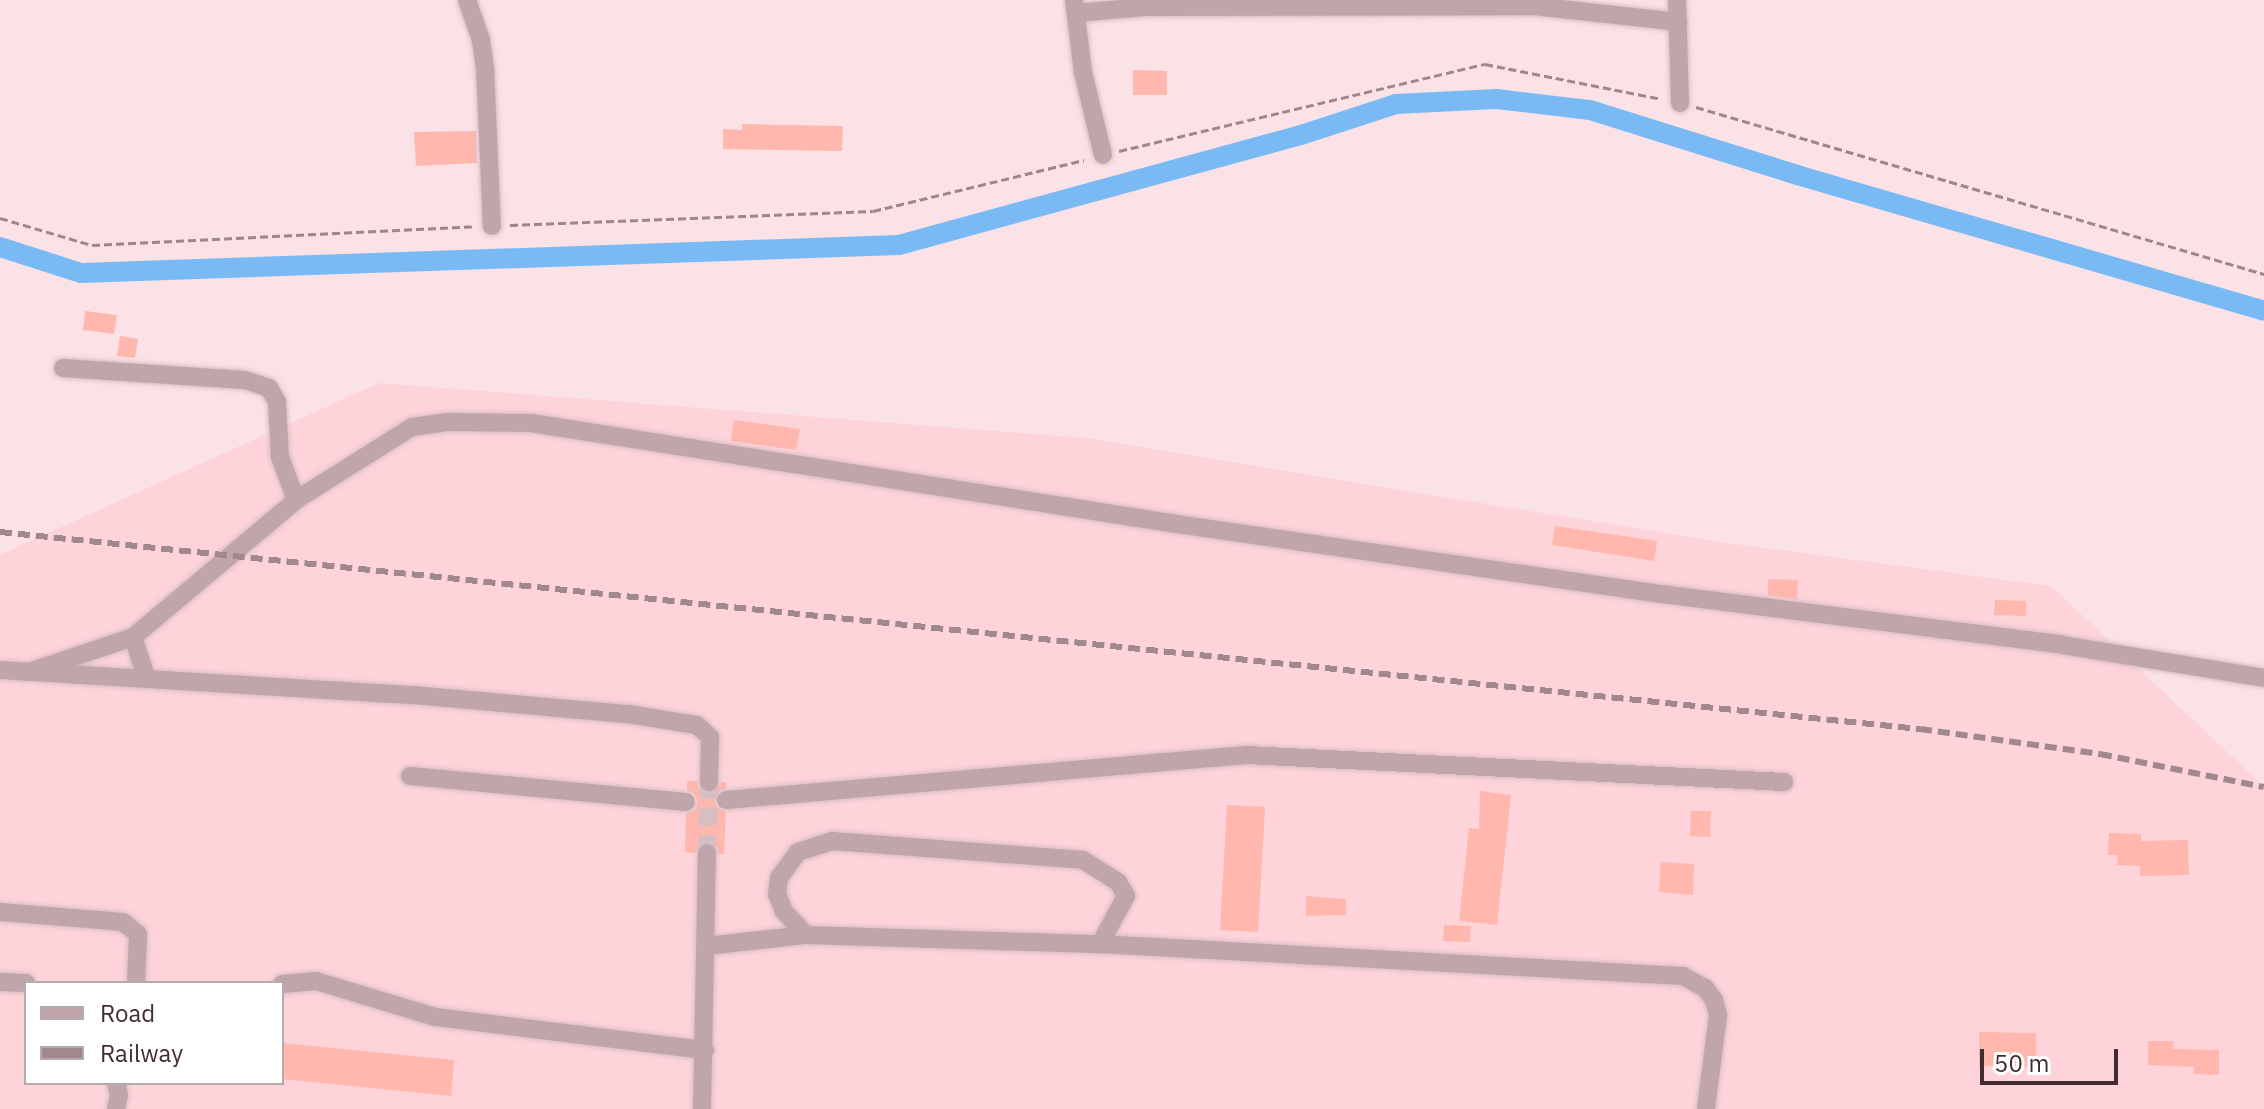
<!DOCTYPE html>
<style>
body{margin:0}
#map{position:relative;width:2264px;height:1109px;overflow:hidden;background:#fbe2e6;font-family:"IBM Plex Sans",sans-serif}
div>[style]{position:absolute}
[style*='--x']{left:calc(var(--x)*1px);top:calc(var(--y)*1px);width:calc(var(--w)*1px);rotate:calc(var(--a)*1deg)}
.built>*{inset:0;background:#fed3da}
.canal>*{height:20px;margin:-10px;padding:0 10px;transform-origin:10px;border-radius:10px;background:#7abaf4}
.building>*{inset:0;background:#ffb7ae}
.minor-tunnel>*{height:18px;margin-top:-9px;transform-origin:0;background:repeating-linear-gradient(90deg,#d6bec2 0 18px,transparent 0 27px)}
.path>*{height:3px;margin-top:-1.5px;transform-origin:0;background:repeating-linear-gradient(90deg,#9e868a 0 8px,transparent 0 12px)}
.roads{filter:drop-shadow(0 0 2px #d6bec2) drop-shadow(0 0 2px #d6bec2)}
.minor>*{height:18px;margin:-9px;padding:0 9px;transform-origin:9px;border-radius:9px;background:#c0a6aa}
.rail>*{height:6px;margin-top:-3px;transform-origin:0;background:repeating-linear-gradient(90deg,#a0888c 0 12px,transparent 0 18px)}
span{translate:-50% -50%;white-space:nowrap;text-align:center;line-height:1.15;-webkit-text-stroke:6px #fff;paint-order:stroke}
.legend{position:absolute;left:24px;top:981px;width:260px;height:104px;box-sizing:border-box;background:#fff;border:2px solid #b4abad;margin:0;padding:10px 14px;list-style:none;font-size:24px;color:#442d31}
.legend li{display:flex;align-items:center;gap:16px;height:40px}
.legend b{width:40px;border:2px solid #b4abad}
.scale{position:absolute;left:1980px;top:1049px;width:138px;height:36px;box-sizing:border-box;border:4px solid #442d31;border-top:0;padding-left:10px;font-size:24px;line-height:28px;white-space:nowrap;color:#442d31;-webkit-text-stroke:6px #fff;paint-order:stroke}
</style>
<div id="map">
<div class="built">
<div style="clip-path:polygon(evenodd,379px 383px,1086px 438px,1712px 541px,2051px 586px,2264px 787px,2264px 1109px,0 1109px,0 555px,379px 383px,26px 983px,282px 983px,282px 1083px,26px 1083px,26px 983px)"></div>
</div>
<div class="canal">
<div style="--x:0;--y:247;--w:85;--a:17.8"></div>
<div style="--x:81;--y:273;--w:818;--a:-1.96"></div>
<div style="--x:899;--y:245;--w:417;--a:-15.3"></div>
<div style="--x:1301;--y:135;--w:100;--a:-18.1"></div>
<div style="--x:1396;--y:104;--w:100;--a:-2.9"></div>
<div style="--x:1496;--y:99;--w:95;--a:6.7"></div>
<div style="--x:1590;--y:110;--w:217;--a:17.4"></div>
<div style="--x:1797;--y:175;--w:486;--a:16.2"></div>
</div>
<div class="building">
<div style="clip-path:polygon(1133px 70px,1167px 71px,1167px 95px,1133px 95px)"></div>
<div style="clip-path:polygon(742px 124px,843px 126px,842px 151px,723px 149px,723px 129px,742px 130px)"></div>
<div style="clip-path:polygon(476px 131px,477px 163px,416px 166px,414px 132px)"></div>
<div style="clip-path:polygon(85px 311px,117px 315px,114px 334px,83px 330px)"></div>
<div style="clip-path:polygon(120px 336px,138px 339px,135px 358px,117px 356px)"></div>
<div style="clip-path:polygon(734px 420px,800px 429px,796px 450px,731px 441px)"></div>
<div style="clip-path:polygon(1555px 526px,1657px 541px,1654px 561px,1552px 545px)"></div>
<div style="clip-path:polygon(1768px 579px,1798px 580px,1797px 599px,1768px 595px)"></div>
<div style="clip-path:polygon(1995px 600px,2026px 601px,2026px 616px,1994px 615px)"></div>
<div style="clip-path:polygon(687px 781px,697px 781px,699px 788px,708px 794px,715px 792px,721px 782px,726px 782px,726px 788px,719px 791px,714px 800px,717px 807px,726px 812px,724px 854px,719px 854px,717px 847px,708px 841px,701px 843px,695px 853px,685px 852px,686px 814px,695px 810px,698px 802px,694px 793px,687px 790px)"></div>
<div style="clip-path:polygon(1480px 791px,1511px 795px,1497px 925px,1459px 921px,1469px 828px,1479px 829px)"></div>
<div style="clip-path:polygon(1227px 805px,1265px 807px,1258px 932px,1220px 930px)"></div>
<div style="clip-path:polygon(1691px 811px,1711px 811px,1710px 837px,1690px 836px)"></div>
<div style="clip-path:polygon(2109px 833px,2141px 834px,2141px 841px,2188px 840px,2189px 875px,2140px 876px,2140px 866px,2117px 865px,2118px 855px,2108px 855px)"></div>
<div style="clip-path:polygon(1661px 862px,1694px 864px,1693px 895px,1659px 892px)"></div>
<div style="clip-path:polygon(1306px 896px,1346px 899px,1346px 915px,1306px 916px)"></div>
<div style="clip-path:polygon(1444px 925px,1471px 926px,1470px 942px,1443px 941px)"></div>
<div style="clip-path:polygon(1979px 1032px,2036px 1033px,2036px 1067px,1979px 1066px)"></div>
<div style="clip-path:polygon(2148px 1041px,2174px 1041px,2173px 1049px,2219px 1050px,2219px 1075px,2194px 1074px,2194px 1067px,2148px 1065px)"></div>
<div style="clip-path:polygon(282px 1043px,454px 1060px,451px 1096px,282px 1079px)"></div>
</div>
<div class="minor-tunnel">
<div style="--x:707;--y:853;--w:71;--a:-88.4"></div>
</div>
<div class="path">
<div style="--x:1696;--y:107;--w:592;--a:16.38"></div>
<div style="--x:1119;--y:151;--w:376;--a:-13.4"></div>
<div style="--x:1485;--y:64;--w:179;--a:11.2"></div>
<div style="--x:0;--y:218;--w:96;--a:16.4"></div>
<div style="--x:92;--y:245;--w:383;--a:-2.8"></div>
<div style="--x:510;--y:225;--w:363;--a:-2.2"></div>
<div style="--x:873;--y:211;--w:217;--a:-13.6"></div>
</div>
<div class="roads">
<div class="minor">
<div style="--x:467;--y:0;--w:42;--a:70.7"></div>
<div style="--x:481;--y:40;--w:28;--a:82"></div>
<div style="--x:485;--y:68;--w:158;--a:87.5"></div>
<div style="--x:1074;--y:0;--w:73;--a:82.9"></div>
<div style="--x:1083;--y:72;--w:85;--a:76.5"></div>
<div style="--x:1677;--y:0;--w:103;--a:88.3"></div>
<div style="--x:1076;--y:13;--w:69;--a:-5"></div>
<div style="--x:1145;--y:7;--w:389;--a:-0.1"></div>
<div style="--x:1534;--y:6;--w:145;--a:6.3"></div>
<div style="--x:63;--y:368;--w:182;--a:3.8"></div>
<div style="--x:245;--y:380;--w:25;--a:18"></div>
<div style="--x:269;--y:388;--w:16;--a:60"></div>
<div style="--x:277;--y:402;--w:55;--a:86.9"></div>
<div style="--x:280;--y:457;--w:46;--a:69.6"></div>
<div style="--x:133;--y:637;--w:44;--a:71.6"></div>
<div style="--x:0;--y:670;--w:414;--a:3.5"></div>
<div style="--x:413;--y:695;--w:216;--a:5.1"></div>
<div style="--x:628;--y:714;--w:70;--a:9.1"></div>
<div style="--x:697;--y:725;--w:18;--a:43"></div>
<div style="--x:710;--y:737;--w:45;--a:91.3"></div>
<div style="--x:29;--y:672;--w:110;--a:-18.6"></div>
<div style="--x:133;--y:637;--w:213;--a:-40"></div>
<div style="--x:296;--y:500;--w:137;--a:-32.2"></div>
<div style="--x:412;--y:427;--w:34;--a:-8"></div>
<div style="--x:446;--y:422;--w:85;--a:0.7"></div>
<div style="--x:531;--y:423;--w:660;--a:8.89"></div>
<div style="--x:1183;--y:525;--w:468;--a:8.2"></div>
<div style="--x:1646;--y:592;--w:420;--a:7.2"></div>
<div style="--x:2063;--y:645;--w:204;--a:9.3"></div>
<div style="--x:410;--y:776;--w:277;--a:5.4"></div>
<div style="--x:726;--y:800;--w:523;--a:-4.94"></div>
<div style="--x:1247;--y:755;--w:538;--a:2.88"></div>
<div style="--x:0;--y:912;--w:123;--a:4.6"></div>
<div style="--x:123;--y:922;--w:19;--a:39"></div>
<div style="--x:138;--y:934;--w:49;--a:92.3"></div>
<div style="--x:806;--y:935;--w:33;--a:-133"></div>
<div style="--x:784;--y:911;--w:18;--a:-112"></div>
<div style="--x:777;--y:894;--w:16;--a:-83"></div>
<div style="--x:779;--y:878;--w:32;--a:-54"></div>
<div style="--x:798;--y:852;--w:36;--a:-18"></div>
<div style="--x:832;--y:841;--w:252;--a:4.3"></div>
<div style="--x:1083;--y:860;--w:41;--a:32.2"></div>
<div style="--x:1118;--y:882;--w:16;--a:60"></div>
<div style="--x:1126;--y:896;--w:55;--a:118.4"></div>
<div style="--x:706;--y:946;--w:101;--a:-6.3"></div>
<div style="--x:806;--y:935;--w:294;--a:1.8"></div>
<div style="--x:1100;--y:944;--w:584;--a:3.14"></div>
<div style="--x:1683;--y:976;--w:25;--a:29"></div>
<div style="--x:1705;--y:988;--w:15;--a:53"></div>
<div style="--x:1714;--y:1000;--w:16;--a:75"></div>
<div style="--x:1718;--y:1015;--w:95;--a:97.3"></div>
<div style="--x:0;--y:982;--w:26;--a:2"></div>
<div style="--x:282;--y:984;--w:34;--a:-5"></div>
<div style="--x:316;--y:981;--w:124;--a:16.8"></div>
<div style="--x:435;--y:1017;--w:272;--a:7"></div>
<div style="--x:116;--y:1109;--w:14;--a:-78"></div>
<div style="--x:119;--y:1095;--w:12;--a:-104"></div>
<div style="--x:702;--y:1109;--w:256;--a:-88.9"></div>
</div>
</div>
<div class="rail">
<div style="--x:0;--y:532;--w:1930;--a:5.86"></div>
<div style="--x:1920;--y:729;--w:182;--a:7.9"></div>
<div style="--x:2100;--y:754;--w:167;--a:11.4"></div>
</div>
<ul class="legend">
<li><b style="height:10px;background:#c0a6aa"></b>Road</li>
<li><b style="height:10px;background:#a0888c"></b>Railway</li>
</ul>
<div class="scale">50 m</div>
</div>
